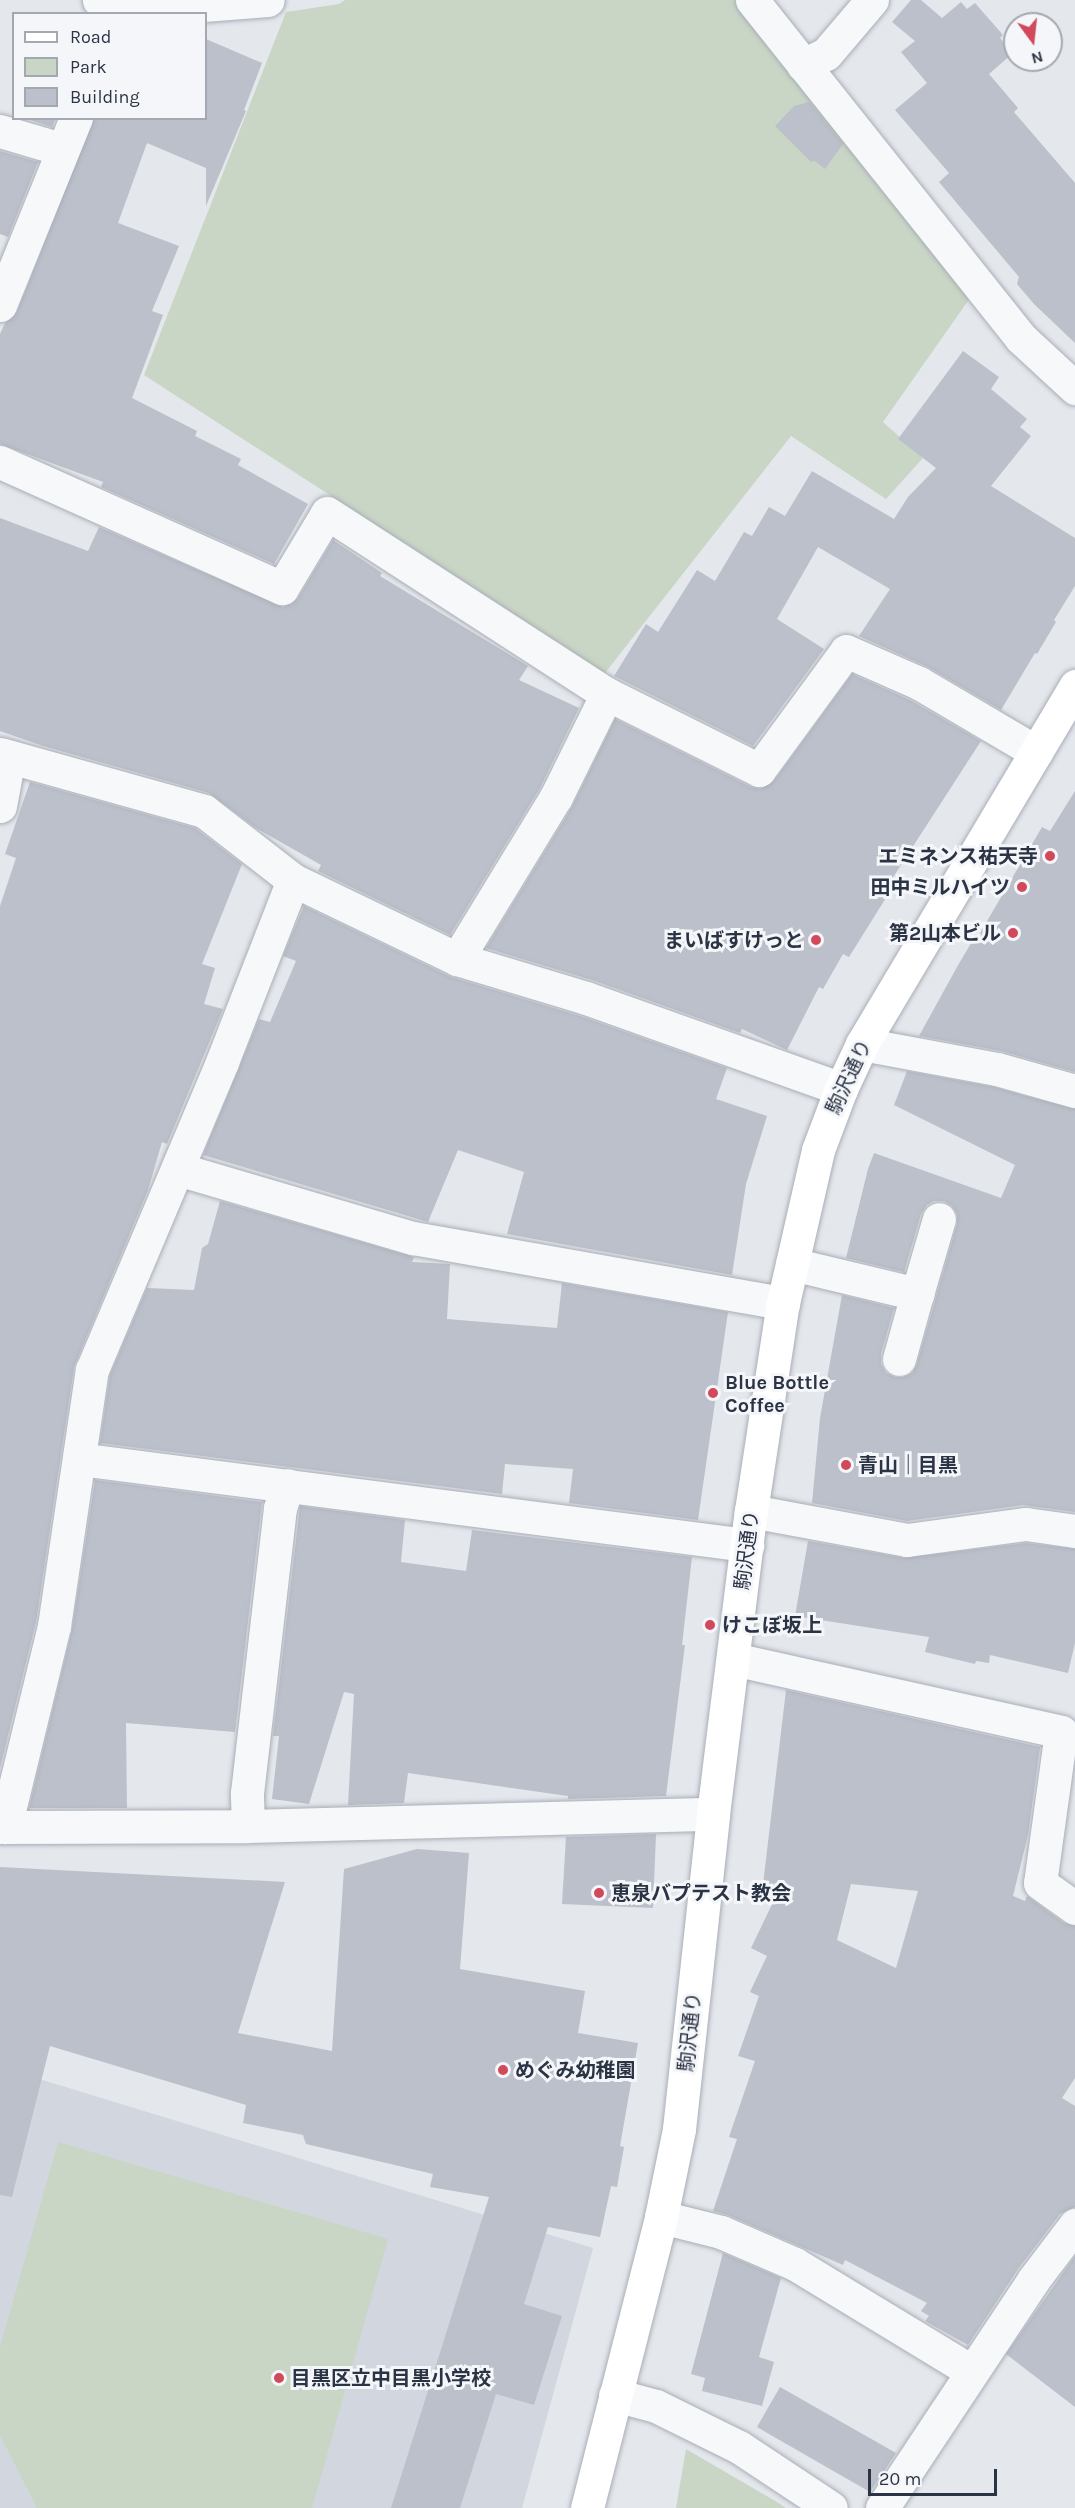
<!DOCTYPE html>
<meta charset="utf-8">
<style>
body{margin:0}
#map{position:relative;width:1075px;height:2508px;overflow:hidden;background:#e4e7ec;font-family:Karla,"Noto Sans JP",sans-serif}
div>[style]{position:absolute}
[style*='--x']{left:calc(var(--x)*1px);top:calc(var(--y)*1px);width:calc(var(--w)*1px);rotate:calc(var(--a)*1deg)}
.built>*{inset:0;background:#d2d6de}
.green>*{inset:0;background:#c9d6c5}
.building>*{inset:0;background:#bbc0ca}
.roads{filter:drop-shadow(0 0 2px #a9aeb7) drop-shadow(0 0 2px #a9aeb7)}
.minor>*{height:33px;margin:-16.5px;padding:0 16.5px;transform-origin:16.5px;border-radius:16.5px;background:#f7f8fa}
.major>*{height:33px;margin:-16.5px;padding:0 16.5px;transform-origin:16.5px;border-radius:16.5px;background:#fff}
.dots>*{width:16px;height:16px;translate:-50% -50%;box-sizing:border-box;border:3px solid #f4f6f9;border-radius:50%}
span{translate:-50% -50%;white-space:nowrap;text-align:center;line-height:1.15;-webkit-text-stroke:6px #f4f6f9;paint-order:stroke}
.poi-label{font-size:20px;color:#2b3445;font-weight:700}
.right{translate:-100% -50%;text-align:right}
.left{translate:0 -50%;text-align:left}
.street-label{font-size:20px;color:#2b3445}
.legend{position:absolute;left:12px;top:12px;width:195px;height:108px;box-sizing:border-box;background:#f4f6f9;border:2px solid #a4a8b1;margin:0;padding:8px 10px;list-style:none;font-size:18px;color:#2b3445}
.legend li{display:flex;align-items:center;gap:12px;height:30px}
.legend b{width:30px;border:2px solid #a4a8b1}
.north{position:absolute;left:1003px;top:12px;width:60px;height:60px;box-sizing:border-box;background:#f4f6f9;border:2px solid #a4a8b1;border-radius:50%;rotate:165deg;font-size:16px;font-weight:700;line-height:24px;text-align:center;color:#2b3445}
.north::after{content:'';display:block;margin:auto;width:21px;height:27px;background:#d1495b;clip-path:polygon(50% 0,100% 100%,50% 72%,0 100%)}
.scale{position:absolute;left:868px;top:2469px;width:129px;height:27px;box-sizing:border-box;border:3px solid #2b3445;border-top:0;padding-left:8px;font-size:18px;line-height:21px;white-space:nowrap;color:#2b3445;-webkit-text-stroke:4px #f4f6f9;paint-order:stroke}
</style>
<div id="map">
<div class="built">
<div style="clip-path:polygon(0 2067px,593px 2248px,522px 2508px,0 2508px)"></div>
</div>
<div class="green">
<div style="clip-path:polygon(345px 0,734px 0,970px 298px,883px 422px,923px 458px,886px 499px,791px 436px,605px 673px,144px 375px,286px 12px,339px 4px)"></div>
<div style="clip-path:polygon(58px 2142px,388px 2239px,312px 2508px,37px 2508px,0 2435px,0 2347px)"></div>
<div style="clip-path:polygon(686px 2449px,777px 2502px,786px 2508px,676px 2508px)"></div>
</div>
<div class="building">
<div style="clip-path:polygon(911px 0,921px 0,942px 18px,961px 2px,967px 9px,975px 3px,1003px 35px,1000px 38px,1013px 53px,989px 74px,1018px 108px,1014px 112px,1075px 183px,1075px 343px,1034px 304px,1017px 284px,1019px 277px,939px 182px,949px 173px,895px 110px,927px 83px,901px 52px,915px 41px,892px 22px)"></div>
<div style="clip-path:polygon(206px 39px,262px 63px,244px 110px,246px 111px,206px 206px,206px 168px,147px 143px,118px 223px,179px 246px,152px 311px,163px 315px,132px 398px,197px 431px,195px 436px,241px 459px,238px 465px,308px 504px,274px 564px,101px 487px,103px 482px,0 444px,0 334px,5px 323px,17px 312px,94px 118px,206px 118px)"></div>
<div style="clip-path:polygon(809px 102px,843px 144px,825px 169px,815px 161px,811px 162px,775px 126px,794px 106px)"></div>
<div style="clip-path:polygon(24px 118px,56px 118px,52px 127px)"></div>
<div style="clip-path:polygon(0 151px,38px 162px,8px 237px,0 234px)"></div>
<div style="clip-path:polygon(963px 351px,999px 377px,991px 389px,1027px 419px,1020px 427px,1031px 436px,991px 486px,1075px 538px,1075px 586px,1054px 620px,1056px 622px,1037px 654px,1035px 653px,1001px 710px,928px 667px,859px 636px,890px 589px,818px 547px,777px 619px,824px 649px,753px 746px,614px 676px,646px 624px,658px 632px,697px 570px,715px 581px,744px 532px,752px 536px,769px 507px,785px 516px,812px 471px,894px 519px,908px 497px,936px 468px,898px 439px)"></div>
<div style="clip-path:polygon(0 518px,88px 551px,99px 527px,283px 607px,291px 604px,298px 598px,333px 540px,382px 573px,380px 576px,528px 666px,519px 680px,579px 708px,540px 788px,450px 935px,318px 871px,321px 865px,256px 828px,209px 793px,43px 746px,0 731px)"></div>
<div style="clip-path:polygon(852px 674px,910px 700px,981px 741px,890px 882px,894px 885px,849px 957px,843px 954px,823px 989px,819px 987px,787px 1050px,742px 1029px,740px 1033px,592px 980px,486px 948px,572px 807px,615px 719px,751px 787px,760px 789px,774px 781px)"></div>
<div style="clip-path:polygon(30px 782px,195px 828px,242px 864px,202px 964px,215px 968px,204px 1004px,223px 1009px,167px 1144px,162px 1142px,148px 1190px,74px 1367px,36px 1622px,0 1768px,0 906px,16px 858px,5px 854px)"></div>
<div style="clip-path:polygon(1075px 791px,1075px 1072px,1001px 1051px,919px 1036px,957px 967px,974px 938px,976px 940px,1042px 827px,1050px 831px)"></div>
<div style="clip-path:polygon(304px 906px,451px 977px,580px 1016px,727px 1068px,716px 1099px,767px 1116px,746px 1184px,732px 1275px,507px 1234px,524px 1172px,458px 1150px,428px 1222px,203px 1155px,259px 1019px,270px 1022px,296px 961px,283px 956px)"></div>
<div style="clip-path:polygon(907px 1071px,993px 1087px,1075px 1109px,1075px 1512px,1023px 1505px,907px 1521px,812px 1503px,820px 1418px,842px 1295px,894px 1308px,881px 1354px,881px 1364px,886px 1373px,895px 1377px,903px 1377px,912px 1373px,917px 1364px,957px 1224px,957px 1214px,952px 1206px,944px 1201px,934px 1201px,927px 1205px,921px 1214px,904px 1272px,846px 1258px,868px 1169px,874px 1153px,1001px 1198px,1015px 1165px,894px 1105px)"></div>
<div style="clip-path:polygon(220px 1201px,414px 1257px,412px 1262px,450px 1264px,447px 1319px,557px 1328px,562px 1283px,728px 1312px,698px 1520px,569px 1503px,573px 1469px,505px 1464px,502px 1494px,100px 1443px,110px 1375px,147px 1288px,194px 1290px,202px 1248px,208px 1244px)"></div>
<div style="clip-path:polygon(95px 1480px,262px 1502px,235px 1732px,126px 1723px,127px 1808px,29px 1808px,72px 1630px)"></div>
<div style="clip-path:polygon(300px 1506px,405px 1520px,401px 1562px,466px 1571px,472px 1530px,692px 1557px,682px 1645px,685px 1645px,666px 1796px,568px 1799px,568px 1796px,408px 1773px,404px 1803px,348px 1805px,354px 1694px,344px 1692px,309px 1804px,272px 1799px,279px 1736px,273px 1736px)"></div>
<div style="clip-path:polygon(808px 1541px,904px 1558px,1026px 1543px,1075px 1549px,1075px 1643px,1068px 1673px,990px 1655px,989px 1663px,976px 1661px,975px 1664px,925px 1652px,929px 1637px,795px 1616px)"></div>
<div style="clip-path:polygon(evenodd,786px 1690px,1040px 1747px,1028px 1835px,1013px 1896px,1025px 1901px,1027px 1896px,1064px 1923px,1075px 1926px,1075px 2078px,1062px 2098px,1075px 2106px,1075px 2207px,1060px 2214px,1018px 2269px,968px 2345px,925px 2321px,929px 2316px,921px 2311px,927px 2303px,845px 2260px,843px 2265px,728px 2215px,713px 2211px,737px 2139px,729px 2137px,755px 2061px,738px 2056px,759px 1996px,750px 1992px,767px 1956px,751px 1948px,776px 1896px,762px 1893px,786px 1690px,851px 1884px,918px 1891px,896px 1968px,837px 1940px,851px 1884px)"></div>
<div style="clip-path:polygon(656px 1834px,653px 1908px,562px 1904px,566px 1837px)"></div>
<div style="clip-path:polygon(417px 1849px,469px 1853px,460px 1969px,585px 1991px,578px 2033px,638px 2043px,620px 2146px,624px 2147px,617px 2187px,611px 2186px,600px 2237px,548px 2227px,524px 2304px,562px 2316px,534px 2405px,496px 2394px,460px 2508px,391px 2508px,489px 2197px,430px 2187px,433px 2174px,306px 2144px,303px 2135px,243px 2123px,246px 2105px,50px 2046px,12px 2197px,0 2195px,0 1867px,285px 1882px,238px 2033px,332px 2051px,344px 1869px)"></div>
<div style="clip-path:polygon(723px 2253px,781px 2278px,759px 2357px,774px 2362px,762px 2406px,702px 2391px,705px 2378px,691px 2374px)"></div>
<div style="clip-path:polygon(1075px 2256px,1075px 2407px,1006px 2354px)"></div>
<div style="clip-path:polygon(780px 2387px,896px 2453px,870px 2492px,757px 2427px)"></div>
</div>
<div class="roads">
<div class="minor">
<div style="--x:99;--y:0;--w:29;--a:22"></div>
<div style="--x:126;--y:11;--w:142;--a:-4.4"></div>
<div style="--x:752;--y:0;--w:432;--a:51.5"></div>
<div style="--x:1021;--y:338;--w:74;--a:42.8"></div>
<div style="--x:803;--y:65;--w:25;--a:-26"></div>
<div style="--x:826;--y:54;--w:71;--a:-49.6"></div>
<div style="--x:0;--y:131;--w:64;--a:16.4"></div>
<div style="--x:0;--y:305;--w:202;--a:-67.9"></div>
<div style="--x:0;--y:462;--w:309;--a:24.1"></div>
<div style="--x:282;--y:588;--w:87;--a:-59"></div>
<div style="--x:327;--y:513;--w:333;--a:32.9"></div>
<div style="--x:607;--y:694;--w:170;--a:26.6"></div>
<div style="--x:759;--y:770;--w:147;--a:-53.8"></div>
<div style="--x:846;--y:651;--w:80;--a:23.7"></div>
<div style="--x:919;--y:683;--w:136;--a:30.5"></div>
<div style="--x:0;--y:754;--w:212;--a:15.6"></div>
<div style="--x:204;--y:811;--w:113;--a:37.8"></div>
<div style="--x:293;--y:880;--w:182;--a:25.7"></div>
<div style="--x:457;--y:959;--w:135;--a:16.8"></div>
<div style="--x:586;--y:998;--w:271;--a:19.6"></div>
<div style="--x:0;--y:806;--w:50;--a:-79.6"></div>
<div style="--x:457;--y:959;--w:190;--a:-58.6"></div>
<div style="--x:556;--y:797;--w:115;--a:-63.7"></div>
<div style="--x:862;--y:1044;--w:137;--a:10.5"></div>
<div style="--x:997;--y:1069;--w:81;--a:15.8"></div>
<div style="--x:178;--y:1169;--w:245;--a:16.4"></div>
<div style="--x:413;--y:1238;--w:376;--a:10"></div>
<div style="--x:792;--y:1264;--w:129;--a:13.5"></div>
<div style="--x:917;--y:1294;--w:78;--a:-73.7"></div>
<div style="--x:899;--y:1359;--w:67;--a:-74.5"></div>
<div style="--x:79;--y:1459;--w:674;--a:7.34"></div>
<div style="--x:751;--y:1511;--w:159;--a:10.5"></div>
<div style="--x:907;--y:1540;--w:120;--a:-7.7"></div>
<div style="--x:1026;--y:1524;--w:49;--a:8.1"></div>
<div style="--x:733;--y:1659;--w:336;--a:12.5"></div>
<div style="--x:1061;--y:1732;--w:152;--a:97.9"></div>
<div style="--x:1040;--y:1883;--w:43;--a:35.5"></div>
<div style="--x:248;--y:1826;--w:33;--a:-92"></div>
<div style="--x:247;--y:1793;--w:287;--a:-83.4"></div>
<div style="--x:280;--y:1508;--w:24;--a:-71"></div>
<div style="--x:0;--y:1827;--w:248;--a:-0.2"></div>
<div style="--x:248;--y:1826;--w:465;--a:-1.5"></div>
<div style="--x:5;--y:1827;--w:207;--a:-76.3"></div>
<div style="--x:54;--y:1626;--w:259;--a:-81.6"></div>
<div style="--x:92;--y:1370;--w:334;--a:-67.1"></div>
<div style="--x:222;--y:1062;--w:195;--a:-68.7"></div>
<div style="--x:661;--y:2217;--w:62;--a:14"></div>
<div style="--x:721;--y:2232;--w:81;--a:23.4"></div>
<div style="--x:795;--y:2264;--w:206;--a:31.3"></div>
<div style="--x:615;--y:2395;--w:42;--a:15"></div>
<div style="--x:656;--y:2406;--w:93;--a:26.3"></div>
<div style="--x:739;--y:2447;--w:110;--a:33.5"></div>
<div style="--x:882;--y:2508;--w:275;--a:-56.4"></div>
<div style="--x:1034;--y:2279;--w:68;--a:-52.8"></div>
</div>
<div class="major">
<div style="--x:587;--y:2508;--w:300;--a:-75.7"></div>
<div style="--x:661;--y:2217;--w:90;--a:-78.4"></div>
<div style="--x:679;--y:2129;--w:317;--a:-83.8"></div>
<div style="--x:713;--y:1814;--w:305;--a:-82.9"></div>
<div style="--x:751;--y:1511;--w:210;--a:-81.3"></div>
<div style="--x:783;--y:1303;--w:157;--a:-77.1"></div>
<div style="--x:818;--y:1150;--w:65;--a:-69.3"></div>
<div style="--x:841;--y:1089;--w:50;--a:-65"></div>
<div style="--x:862;--y:1044;--w:417;--a:-59.2"></div>
</div>
</div>
<div class="dots">
<div style="left:1050px;top:856px;background:#d1495b"></div>
<div style="left:1022px;top:887px;background:#d1495b"></div>
<div style="left:1013px;top:933px;background:#d1495b"></div>
<div style="left:816px;top:940px;background:#d1495b"></div>
<div style="left:713px;top:1393px;background:#d1495b"></div>
<div style="left:846px;top:1465px;background:#d1495b"></div>
<div style="left:710px;top:1625px;background:#d1495b"></div>
<div style="left:599px;top:1893px;background:#d1495b"></div>
<div style="left:503px;top:2070px;background:#d1495b"></div>
<div style="left:279px;top:2378px;background:#d1495b"></div>
</div>
<div class="poi-label">
<span class="right" style="left:1038px;top:856px">エミネンス祐天寺</span>
<span class="right" style="left:1010px;top:887px">田中ミルハイツ</span>
<span class="right" style="left:1001px;top:933px">第2山本ビル</span>
<span class="right" style="left:804px;top:940px">まいばすけっと</span>
<span class="left" style="left:725px;top:1394px">Blue Bottle<br>Coffee</span>
<span class="left" style="left:858px;top:1465px">青山｜目黒</span>
<span class="left" style="left:722px;top:1625px">けこぼ坂上</span>
<span class="left" style="left:611px;top:1893px">恵泉バプテスト教会</span>
<span class="left" style="left:515px;top:2070px">めぐみ幼稚園</span>
<span class="left" style="left:291px;top:2378px">目黒区立中目黒小学校</span>
</div>
<div class="street-label">
<span style="left:849px;top:1077px;rotate:-65deg">駒沢通り</span>
<span style="left:747px;top:1550px;rotate:-83deg">駒沢通り</span>
<span style="left:690px;top:2032px;rotate:-84deg">駒沢通り</span>
</div>
<ul class="legend">
<li><b style="height:8px;background:#fff"></b>Road</li>
<li><b style="height:16px;background:#c9d6c5"></b>Park</li>
<li><b style="height:16px;background:#bbc0ca"></b>Building</li>
</ul>
<div class="north">N</div>
<div class="scale">20 m</div>
</div>
